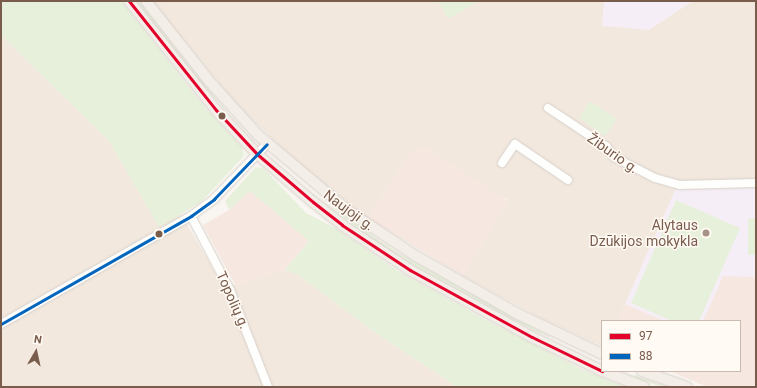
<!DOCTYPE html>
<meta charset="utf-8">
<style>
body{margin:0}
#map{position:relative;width:757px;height:388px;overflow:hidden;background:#f9f5f0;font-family:Roboto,sans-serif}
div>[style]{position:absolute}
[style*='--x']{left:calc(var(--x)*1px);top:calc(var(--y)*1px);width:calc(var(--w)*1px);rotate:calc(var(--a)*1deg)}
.residential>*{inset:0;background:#f2e8de}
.commercial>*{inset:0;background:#f6e8e1}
.education>*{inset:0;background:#f6eef6}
.green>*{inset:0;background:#e7f0db}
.roads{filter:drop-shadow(0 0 1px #d7d1cb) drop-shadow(0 0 1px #d7d1cb)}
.minor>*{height:8px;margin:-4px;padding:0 4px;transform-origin:4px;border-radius:4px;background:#fefefd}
.major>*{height:10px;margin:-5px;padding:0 5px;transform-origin:5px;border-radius:5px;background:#f3eee8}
.bus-1>*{height:3px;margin:-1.5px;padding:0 1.5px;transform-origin:1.5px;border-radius:1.5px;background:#e4002b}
.bus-2>*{height:3px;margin:-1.5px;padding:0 1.5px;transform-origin:1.5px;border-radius:1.5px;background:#0065bd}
.dots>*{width:11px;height:11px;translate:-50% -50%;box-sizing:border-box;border:2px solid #fffaf3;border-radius:50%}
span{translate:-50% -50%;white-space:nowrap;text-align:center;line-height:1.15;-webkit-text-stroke:3px #fffaf3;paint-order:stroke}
.street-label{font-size:14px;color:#7a5c4d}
.poi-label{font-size:14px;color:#7a5c4d}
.right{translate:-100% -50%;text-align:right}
.frame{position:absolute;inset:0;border:2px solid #7a5c4d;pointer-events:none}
.legend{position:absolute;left:601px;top:320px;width:140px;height:52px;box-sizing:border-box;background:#fffaf3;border:1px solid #cabbb1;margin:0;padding:5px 7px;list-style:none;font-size:12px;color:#7a5c4d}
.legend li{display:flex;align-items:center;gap:8px;height:20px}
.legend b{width:20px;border:1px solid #cabbb1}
.north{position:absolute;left:16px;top:332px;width:40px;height:40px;-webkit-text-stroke:3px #fffaf3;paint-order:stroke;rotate:9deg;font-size:11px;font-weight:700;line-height:16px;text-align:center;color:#7a5c4d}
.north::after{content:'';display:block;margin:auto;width:14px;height:18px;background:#7a5c4d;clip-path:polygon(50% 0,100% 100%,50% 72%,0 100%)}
</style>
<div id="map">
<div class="residential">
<div style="clip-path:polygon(152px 1px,756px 1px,756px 277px,723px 276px,703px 321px,665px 321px,625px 304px,618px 321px,602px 321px,602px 346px,538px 317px,463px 276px,508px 200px,411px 151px,368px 218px,302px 167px,236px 104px)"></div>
<div style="clip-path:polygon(1px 35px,109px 141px,159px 226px,181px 214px,224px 288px,285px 270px,297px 274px,370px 329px,453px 384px,454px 387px,1px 387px)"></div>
</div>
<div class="commercial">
<div style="clip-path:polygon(425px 147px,508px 201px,463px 276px,368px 218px,411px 151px)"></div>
<div style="clip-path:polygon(250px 190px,309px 241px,285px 270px,236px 286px,203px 225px,229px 210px)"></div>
<div style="clip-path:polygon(723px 275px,756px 277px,756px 387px,708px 387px,669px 371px,740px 371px,740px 321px,703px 321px)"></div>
<div style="clip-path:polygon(625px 304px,665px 321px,618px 321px)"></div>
</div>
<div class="education">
<div style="clip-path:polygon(604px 1px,693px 1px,649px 30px,602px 26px)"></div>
<div style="clip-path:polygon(756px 188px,756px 277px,723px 276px,703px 321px,665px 321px,625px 304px,675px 190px)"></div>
</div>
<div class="green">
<div style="clip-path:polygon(1px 1px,121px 1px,206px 109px,242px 147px,244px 156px,201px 202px,159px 227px,109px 141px,1px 35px)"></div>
<div style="clip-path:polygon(137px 1px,140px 1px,187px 64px,250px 138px,185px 65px)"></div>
<div style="clip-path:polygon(438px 1px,479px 1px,448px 19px)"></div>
<div style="clip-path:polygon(590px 101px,617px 119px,605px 136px,579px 118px)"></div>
<div style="clip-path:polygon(256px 167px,264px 169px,306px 213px,335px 228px,398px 271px,484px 319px,581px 369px,625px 387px,454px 387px,453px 384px,370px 329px,297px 274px,285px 270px,309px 241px,250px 191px,229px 210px,225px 201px)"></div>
<div style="clip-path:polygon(304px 188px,395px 251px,556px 340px,534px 331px,416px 267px,372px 239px)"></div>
<div style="clip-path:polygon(676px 200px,740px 228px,699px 321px,672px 321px,631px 303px)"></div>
<div style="clip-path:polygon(756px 218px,756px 255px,748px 255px,748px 219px)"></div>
<div style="clip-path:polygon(635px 375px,656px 383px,668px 387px,655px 385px,634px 377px)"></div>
</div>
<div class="roads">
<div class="minor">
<div style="--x:548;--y:108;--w:71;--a:33.5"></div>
<div style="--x:607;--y:147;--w:12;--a:55"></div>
<div style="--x:614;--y:157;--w:46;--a:27.1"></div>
<div style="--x:655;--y:178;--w:26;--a:16"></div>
<div style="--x:680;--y:185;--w:76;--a:-1.5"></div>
<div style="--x:502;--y:163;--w:23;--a:-56"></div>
<div style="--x:515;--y:144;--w:64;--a:34.2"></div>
<div style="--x:191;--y:216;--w:84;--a:62.2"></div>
<div style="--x:230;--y:290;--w:104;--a:68.6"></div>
<div style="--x:1;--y:324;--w:219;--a:-29.6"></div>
<div style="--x:191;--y:216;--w:29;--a:-36"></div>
<div style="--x:214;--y:199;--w:76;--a:-46.1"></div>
</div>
<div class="major">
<div style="--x:129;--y:1;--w:139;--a:51.4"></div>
<div style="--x:216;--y:110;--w:60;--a:47"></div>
<div style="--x:257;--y:154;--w:74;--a:40.6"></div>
<div style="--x:313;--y:202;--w:37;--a:38"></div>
<div style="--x:342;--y:225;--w:82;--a:33.5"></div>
<div style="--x:410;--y:270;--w:139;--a:28.8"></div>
<div style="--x:532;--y:337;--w:78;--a:25.9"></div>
<div style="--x:146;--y:1;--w:103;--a:51.7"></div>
<div style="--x:210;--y:82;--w:72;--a:47.8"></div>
<div style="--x:258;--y:135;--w:121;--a:40"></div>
<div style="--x:351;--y:213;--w:78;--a:33.5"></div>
<div style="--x:416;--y:256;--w:117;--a:29.6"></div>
<div style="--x:518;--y:314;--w:93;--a:25.5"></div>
<div style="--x:603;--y:371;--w:44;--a:21.3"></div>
<div style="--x:642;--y:371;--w:48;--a:19.6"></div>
</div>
</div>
<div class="bus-1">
<div style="--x:129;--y:1;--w:139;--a:51.4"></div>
<div style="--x:216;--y:110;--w:60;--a:47"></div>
<div style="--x:257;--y:154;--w:74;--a:40.6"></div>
<div style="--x:313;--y:202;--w:37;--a:38"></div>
<div style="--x:342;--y:225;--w:82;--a:33.5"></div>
<div style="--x:410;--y:270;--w:139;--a:28.8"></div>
<div style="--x:532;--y:337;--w:78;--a:25.9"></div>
</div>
<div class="bus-2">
<div style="--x:1;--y:324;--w:219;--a:-29.6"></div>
<div style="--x:191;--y:216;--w:29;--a:-36"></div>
<div style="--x:214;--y:199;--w:76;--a:-46.1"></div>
</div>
<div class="dots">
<div style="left:222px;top:116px;background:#7a5c4d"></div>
<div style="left:706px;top:233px;background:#a69286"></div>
<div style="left:159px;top:234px;background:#7a5c4d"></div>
</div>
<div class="street-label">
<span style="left:613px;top:153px;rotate:35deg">Žiburio g.</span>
<span style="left:349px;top:210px;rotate:36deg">Naujoji g.</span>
<span style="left:233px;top:300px;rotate:66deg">Topolių g.</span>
</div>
<div class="poi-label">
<span class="right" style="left:698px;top:233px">Alytaus<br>Dzūkijos mokykla</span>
</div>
<div class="frame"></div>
<ul class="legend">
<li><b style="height:5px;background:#e4002b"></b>97</li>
<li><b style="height:5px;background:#0065bd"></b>88</li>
</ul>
<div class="north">N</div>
</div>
